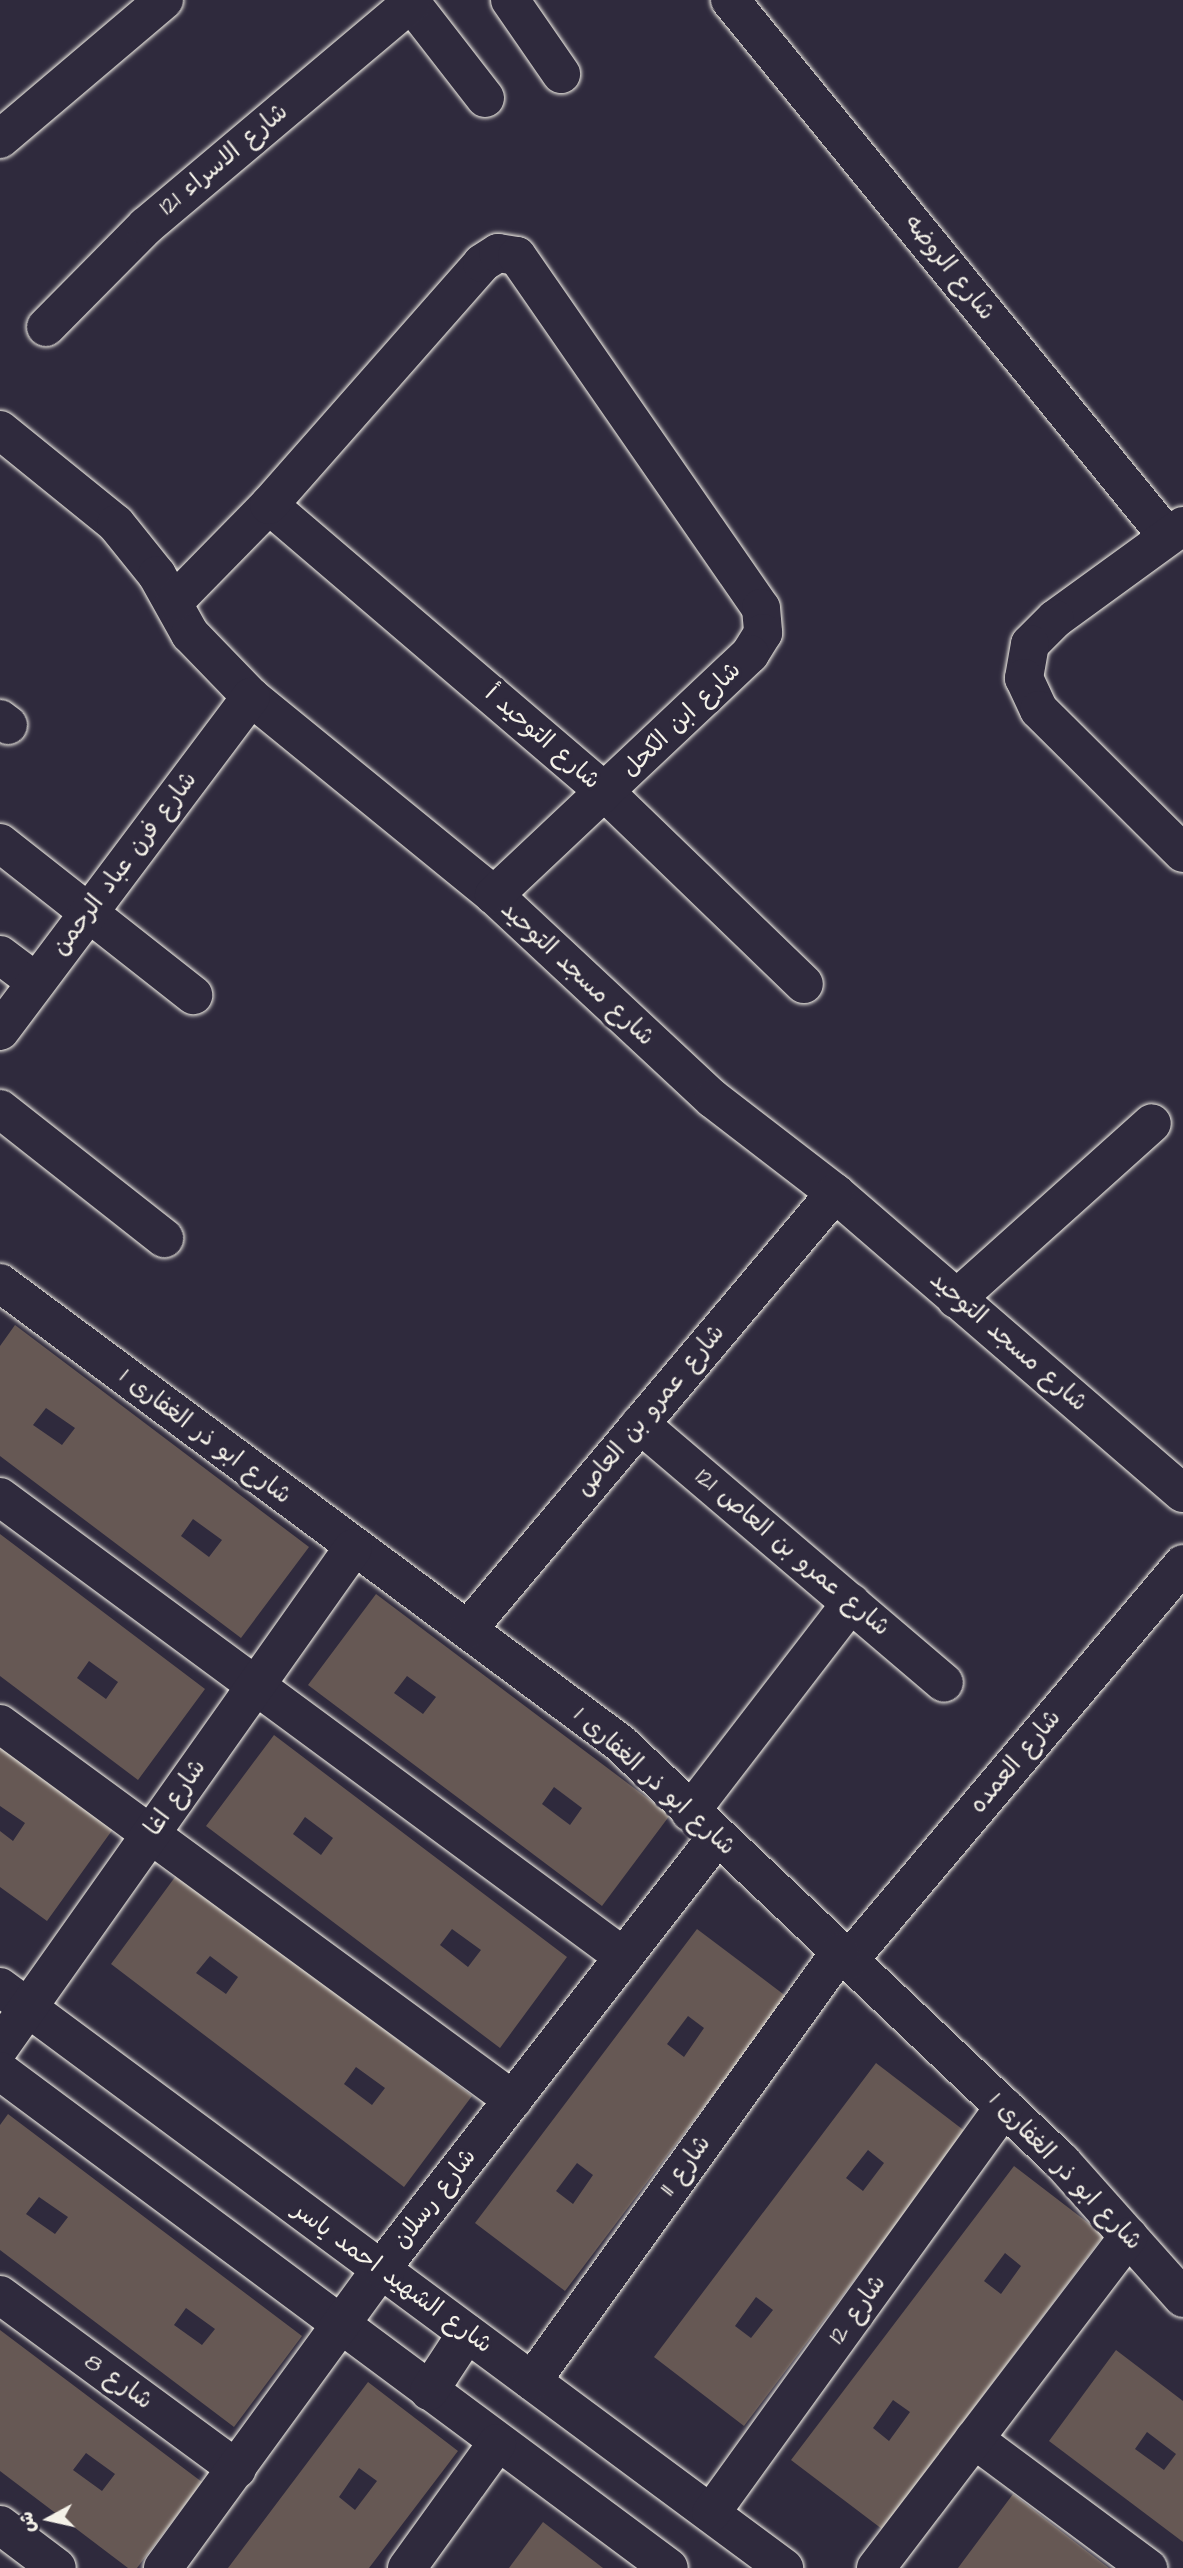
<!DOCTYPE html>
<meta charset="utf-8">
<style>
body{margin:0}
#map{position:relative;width:1183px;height:2568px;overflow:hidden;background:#2f2a3d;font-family:"Architects Daughter","Playpen Sans Arabic",sans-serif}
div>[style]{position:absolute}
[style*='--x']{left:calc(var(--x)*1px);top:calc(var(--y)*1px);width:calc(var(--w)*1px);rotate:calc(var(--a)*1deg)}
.building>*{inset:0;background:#665854}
.roads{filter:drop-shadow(0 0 2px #f4f1e8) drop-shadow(0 0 2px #f4f1e8)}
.minor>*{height:38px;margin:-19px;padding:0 19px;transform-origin:19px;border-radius:19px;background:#2f2a3d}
span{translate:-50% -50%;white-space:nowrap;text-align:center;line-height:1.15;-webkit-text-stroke:7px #2f2a3d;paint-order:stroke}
.street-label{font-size:24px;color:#f4f1e8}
.north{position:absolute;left:14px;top:2484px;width:70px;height:70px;-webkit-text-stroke:5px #2f2a3d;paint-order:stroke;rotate:262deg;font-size:19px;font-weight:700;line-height:28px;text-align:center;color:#f4f1e8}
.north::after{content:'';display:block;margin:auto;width:24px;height:32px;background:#f4f1e8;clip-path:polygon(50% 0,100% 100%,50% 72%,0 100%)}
</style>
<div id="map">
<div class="building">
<div style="clip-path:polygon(evenodd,15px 1325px,309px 1547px,241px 1638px,0 1456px,0 1346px,15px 1325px,46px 1408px,75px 1428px,62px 1445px,33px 1425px,46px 1408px,15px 1325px,193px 1519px,222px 1540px,209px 1557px,181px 1536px,193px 1519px)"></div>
<div style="clip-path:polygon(evenodd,0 1534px,205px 1689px,138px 1780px,0 1676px,0 1534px,89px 1661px,118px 1682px,106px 1699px,77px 1678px,89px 1661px)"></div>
<div style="clip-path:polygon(evenodd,376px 1594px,670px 1815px,602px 1906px,308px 1685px,376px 1594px,407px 1676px,436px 1697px,423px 1714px,394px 1693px,407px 1676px,376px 1594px,554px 1787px,582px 1808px,570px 1825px,542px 1804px,554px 1787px)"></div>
<div style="clip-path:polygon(evenodd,274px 1735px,567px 1957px,500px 2048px,206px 1826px,274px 1735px,305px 1817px,333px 1838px,321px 1855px,293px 1834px,305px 1817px,274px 1735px,452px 1929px,481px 1950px,468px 1967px,440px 1945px,452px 1929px)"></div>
<div style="clip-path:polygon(0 1747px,113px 1829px,47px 1921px,0 1887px,0 1831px,13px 1841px,25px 1823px,0 1806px)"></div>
<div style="clip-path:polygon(evenodd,178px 1873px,472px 2096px,404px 2187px,111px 1964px,178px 1873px,210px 1956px,238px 1977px,226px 1994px,196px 1973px,210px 1956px,178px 1873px,356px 2067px,385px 2088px,372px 2105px,344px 2084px,356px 2067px)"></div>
<div style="clip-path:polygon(evenodd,697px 1929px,787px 1997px,565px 2291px,475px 2223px,697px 1929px,688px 2016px,704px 2028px,684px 2057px,667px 2044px,688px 2016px,697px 1929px,577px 2163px,593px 2175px,573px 2204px,556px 2191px,577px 2163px)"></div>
<div style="clip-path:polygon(evenodd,876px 2063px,966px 2132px,744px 2426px,654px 2357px,876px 2063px,868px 2150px,884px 2163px,863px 2191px,846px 2178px,868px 2150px,876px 2063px,756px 2297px,773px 2310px,751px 2338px,735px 2326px,756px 2297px)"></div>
<div style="clip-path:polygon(evenodd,8px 2114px,302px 2336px,234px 2427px,0 2250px,0 2125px,8px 2114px,39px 2197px,68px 2217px,55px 2234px,26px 2214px,39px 2197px,8px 2114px,186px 2308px,215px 2329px,202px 2345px,174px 2325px,186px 2308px)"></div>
<div style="clip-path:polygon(evenodd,1014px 2166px,1104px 2235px,882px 2529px,791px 2460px,1014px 2166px,1005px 2253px,1021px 2266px,1001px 2294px,984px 2281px,1005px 2253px,1014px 2166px,893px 2400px,910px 2412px,889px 2441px,873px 2428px,893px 2400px)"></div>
<div style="clip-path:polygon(evenodd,0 2330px,202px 2482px,137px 2568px,128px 2568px,0 2471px,0 2330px,86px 2453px,115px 2474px,102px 2491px,73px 2470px,86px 2453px)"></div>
<div style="clip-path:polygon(evenodd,1116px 2350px,1183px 2401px,1183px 2542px,1049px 2441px,1116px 2350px,1147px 2432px,1176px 2454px,1164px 2470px,1135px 2449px,1147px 2432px)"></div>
<div style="clip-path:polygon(evenodd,368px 2382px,458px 2451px,369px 2568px,228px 2568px,368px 2382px,359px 2468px,377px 2481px,355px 2510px,339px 2497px,359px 2468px)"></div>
<div style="clip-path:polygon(1013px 2494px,1088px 2552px,1109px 2568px,958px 2568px)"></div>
<div style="clip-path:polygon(543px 2522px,603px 2568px,509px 2568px)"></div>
</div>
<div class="roads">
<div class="minor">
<div style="--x:409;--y:0;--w:124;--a:52.2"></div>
<div style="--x:510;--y:0;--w:90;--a:55.4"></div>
<div style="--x:730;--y:0;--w:692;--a:50.81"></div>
<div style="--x:0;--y:139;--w:215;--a:-40.3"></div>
<div style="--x:46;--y:327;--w:142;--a:-45.3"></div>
<div style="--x:146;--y:226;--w:346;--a:-40.1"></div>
<div style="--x:0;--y:430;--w:149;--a:39"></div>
<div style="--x:116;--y:524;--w:65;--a:51.2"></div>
<div style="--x:157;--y:575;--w:68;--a:60.8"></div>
<div style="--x:190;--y:634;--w:88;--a:45.9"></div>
<div style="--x:251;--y:697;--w:313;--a:39.2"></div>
<div style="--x:494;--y:895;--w:299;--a:43"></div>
<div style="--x:713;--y:1099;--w:154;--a:37.6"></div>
<div style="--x:835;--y:1193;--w:459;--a:40.8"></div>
<div style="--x:269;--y:505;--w:443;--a:40.5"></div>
<div style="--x:606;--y:793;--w:275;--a:44"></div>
<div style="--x:1183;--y:526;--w:158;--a:144"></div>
<div style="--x:1055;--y:619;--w:35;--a:135"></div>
<div style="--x:1030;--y:644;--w:35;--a:100"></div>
<div style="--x:1024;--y:678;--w:35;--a:65"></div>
<div style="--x:1039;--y:710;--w:203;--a:44.8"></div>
<div style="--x:174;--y:602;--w:136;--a:-45.6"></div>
<div style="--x:269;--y:505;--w:322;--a:-48.6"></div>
<div style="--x:482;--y:263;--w:19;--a:-32"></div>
<div style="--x:498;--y:253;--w:19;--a:9"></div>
<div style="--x:517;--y:256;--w:428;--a:55.3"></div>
<div style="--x:761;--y:608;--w:25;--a:85"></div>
<div style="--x:763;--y:633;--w:25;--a:122"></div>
<div style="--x:750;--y:654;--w:352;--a:136.7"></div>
<div style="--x:0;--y:719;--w:10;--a:37"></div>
<div style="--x:0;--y:843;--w:246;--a:38.2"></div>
<div style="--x:0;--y:955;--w:45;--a:36.9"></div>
<div style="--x:0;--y:1031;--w:418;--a:-53.1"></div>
<div style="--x:0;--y:1109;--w:209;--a:38.2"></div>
<div style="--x:0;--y:1283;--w:772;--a:36.57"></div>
<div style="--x:620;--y:1743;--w:609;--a:43.47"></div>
<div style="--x:1062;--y:2162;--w:182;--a:48.3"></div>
<div style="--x:956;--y:1299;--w:263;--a:-41.9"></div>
<div style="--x:640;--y:1424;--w:399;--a:40.4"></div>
<div style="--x:0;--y:1497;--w:775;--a:36.4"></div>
<div style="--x:468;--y:1629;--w:570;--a:-49.91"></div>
<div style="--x:0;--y:1724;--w:636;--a:36.24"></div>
<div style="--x:690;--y:1812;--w:264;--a:-52.4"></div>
<div style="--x:849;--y:1960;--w:518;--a:-49.85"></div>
<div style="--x:0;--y:1987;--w:976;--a:36.54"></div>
<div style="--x:0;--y:2047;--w:611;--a:-54.72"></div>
<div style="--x:0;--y:2071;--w:833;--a:36.61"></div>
<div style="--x:0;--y:2295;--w:294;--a:36.3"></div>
<div style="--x:532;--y:2381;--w:528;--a:-54.32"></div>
<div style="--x:429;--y:2391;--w:69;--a:-56.8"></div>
<div style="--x:974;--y:2439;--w:217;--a:36.6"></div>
<div style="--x:711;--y:2513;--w:501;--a:-54.18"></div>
<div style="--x:0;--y:2525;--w:71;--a:37"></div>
<div style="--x:163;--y:2568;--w:370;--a:-53.9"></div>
<div style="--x:381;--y:2269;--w:546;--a:-52.14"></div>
<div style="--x:407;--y:2568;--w:154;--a:-54.2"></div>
<div style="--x:876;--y:2568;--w:417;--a:-52.7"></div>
</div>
</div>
<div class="street-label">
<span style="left:224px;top:160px;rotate:-40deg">شارع الاسراء 121</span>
<span style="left:949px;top:268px;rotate:51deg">شارع الروضه</span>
<span style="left:682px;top:720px;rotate:-44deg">شارع ابن الكحل</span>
<span style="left:542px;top:738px;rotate:41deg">شارع التوحيد أ</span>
<span style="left:125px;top:864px;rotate:-53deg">شارع فرن عباد الرحمن</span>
<span style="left:577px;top:974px;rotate:43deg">شارع مسجد التوحيد</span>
<span style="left:1008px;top:1342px;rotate:41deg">شارع مسجد التوحيد</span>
<span style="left:651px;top:1411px;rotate:-50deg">شارع عمرو بن العاص</span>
<span style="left:205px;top:1437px;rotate:37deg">شارع ابو ذر الغفارى 1</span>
<span style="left:792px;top:1553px;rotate:40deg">شارع عمرو بن العاص 121</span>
<span style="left:1016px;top:1762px;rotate:-50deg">شارع العمده</span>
<span style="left:654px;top:1782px;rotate:42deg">شارع ابو ذر الغفارى 1</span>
<span style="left:176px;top:1798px;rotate:-55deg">شارع اغا</span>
<span style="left:686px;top:2166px;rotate:-54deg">شارع 11</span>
<span style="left:1065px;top:2172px;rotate:46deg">شارع ابو ذر الغفارى 1</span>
<span style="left:435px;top:2199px;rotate:-52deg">شارع رسلان</span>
<span style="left:392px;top:2278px;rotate:36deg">شارع الشهيد احمد ياسر</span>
<span style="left:858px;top:2310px;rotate:-54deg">شارع 12</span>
<span style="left:118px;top:2382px;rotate:36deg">شارع 8</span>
</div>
<div class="north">ش</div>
</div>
